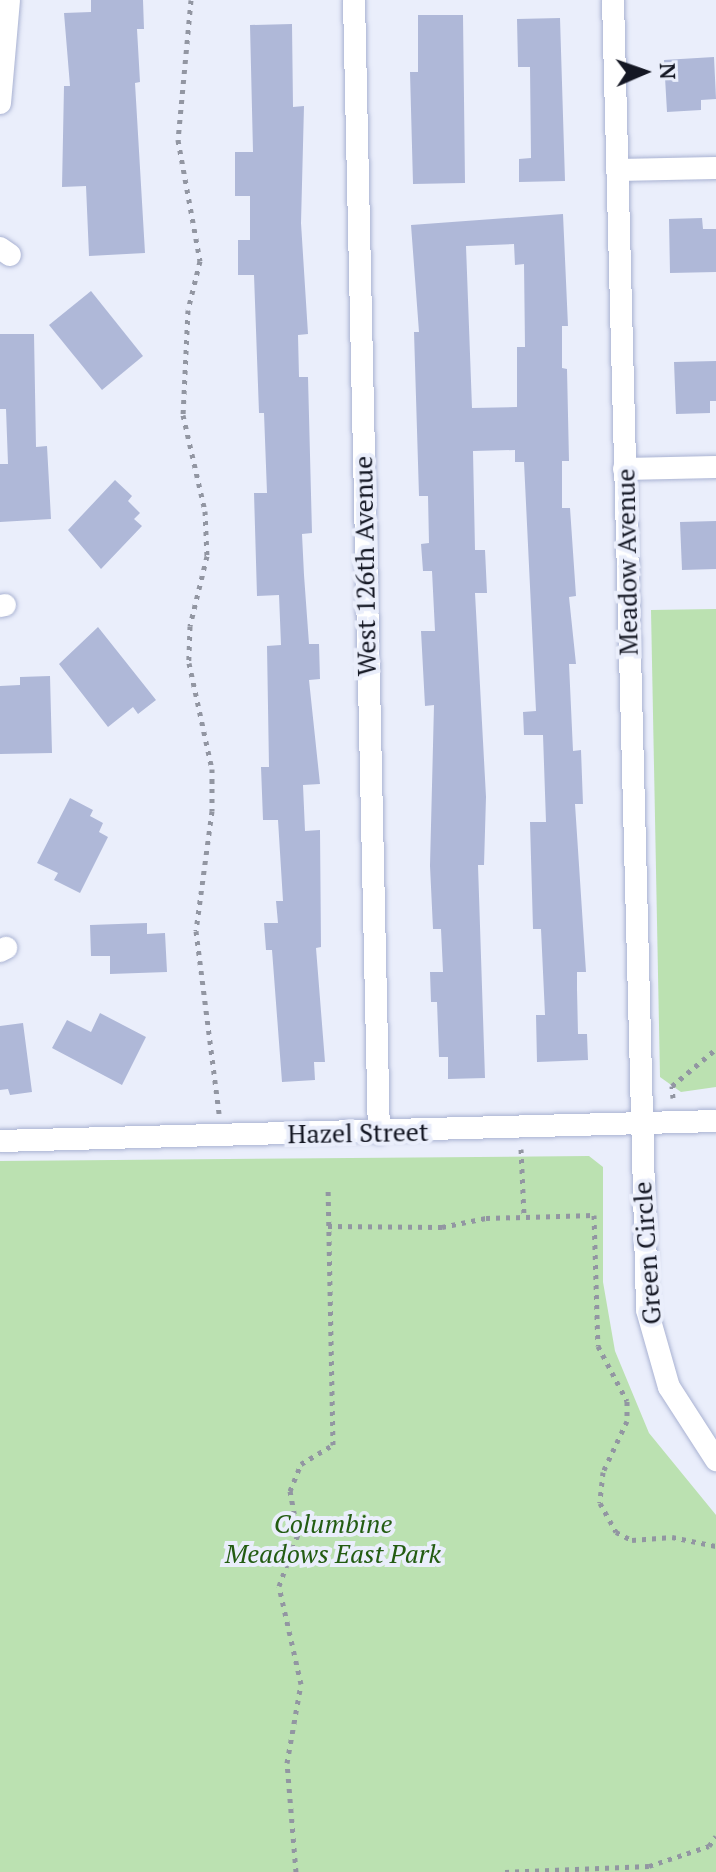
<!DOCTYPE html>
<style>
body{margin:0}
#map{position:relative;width:716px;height:1872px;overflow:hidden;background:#eaeefb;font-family:"PT Serif",serif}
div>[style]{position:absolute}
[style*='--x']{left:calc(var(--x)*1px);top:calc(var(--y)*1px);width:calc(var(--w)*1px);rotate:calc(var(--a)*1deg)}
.green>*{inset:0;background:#bbe1b1}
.building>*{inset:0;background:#afb8d8}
.path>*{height:5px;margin-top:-2.5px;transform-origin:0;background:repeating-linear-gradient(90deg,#9296a2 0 4px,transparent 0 10px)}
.roads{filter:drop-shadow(0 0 2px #a9b2d2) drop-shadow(0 0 2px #a9b2d2)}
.street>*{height:22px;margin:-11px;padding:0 11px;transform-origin:11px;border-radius:11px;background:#fff}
span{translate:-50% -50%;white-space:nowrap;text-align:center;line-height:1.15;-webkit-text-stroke:8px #eaeefb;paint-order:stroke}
.street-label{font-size:26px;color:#141723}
.park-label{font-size:26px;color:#235c12;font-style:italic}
.north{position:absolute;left:604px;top:32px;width:80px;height:80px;-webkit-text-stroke:6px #eaeefb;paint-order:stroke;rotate:88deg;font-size:22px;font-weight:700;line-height:32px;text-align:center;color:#141723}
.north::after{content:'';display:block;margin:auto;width:28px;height:36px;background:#141723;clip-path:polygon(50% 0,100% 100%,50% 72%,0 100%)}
</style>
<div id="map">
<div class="green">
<div style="clip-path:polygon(716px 609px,716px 1087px,681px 1092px,660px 1077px,651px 610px)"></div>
<div style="clip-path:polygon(589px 1156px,603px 1167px,603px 1282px,615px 1351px,649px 1433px,716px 1515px,716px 1872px,0 1872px,0 1161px)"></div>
</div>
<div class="building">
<div style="clip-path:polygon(91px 0,143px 0,144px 29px,137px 29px,140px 82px,135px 83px,145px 253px,89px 256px,86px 186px,62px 187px,64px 86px,70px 86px,64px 13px,91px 12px)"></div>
<div style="clip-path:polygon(418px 15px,463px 15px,465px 183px,413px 184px,410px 72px,418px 72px)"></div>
<div style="clip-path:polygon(560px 18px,565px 181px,519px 182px,519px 159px,531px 158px,530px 67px,518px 67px,517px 19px)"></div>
<div style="clip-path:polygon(292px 24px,293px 107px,304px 106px,301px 223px,308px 334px,298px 335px,299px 377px,308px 377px,312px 533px,302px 534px,304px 575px,309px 644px,319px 644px,320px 679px,309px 680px,320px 784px,303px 785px,305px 831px,320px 830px,321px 947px,316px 948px,325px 1062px,314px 1062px,315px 1080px,282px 1082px,272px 950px,266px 950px,264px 923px,278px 923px,276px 901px,283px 901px,278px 820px,263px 820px,261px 767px,269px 767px,267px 646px,281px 645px,279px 595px,257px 596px,254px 493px,267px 493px,264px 413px,259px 413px,254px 275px,238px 275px,238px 240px,250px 240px,250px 196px,235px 196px,235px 152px,253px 152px,250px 25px)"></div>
<div style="clip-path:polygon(714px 57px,716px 99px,701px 100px,701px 110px,667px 112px,664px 60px)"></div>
<div style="clip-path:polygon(evenodd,563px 214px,568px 326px,562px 326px,562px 368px,567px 369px,569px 461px,562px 461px,562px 508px,570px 508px,576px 596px,569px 597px,576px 664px,569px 664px,573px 751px,581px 750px,583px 804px,575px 804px,586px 972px,577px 972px,577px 989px,578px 1034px,587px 1034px,588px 1060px,537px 1062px,536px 1015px,545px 1015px,541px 929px,533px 929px,530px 822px,546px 822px,543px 735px,524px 735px,523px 712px,536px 711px,524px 462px,515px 462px,515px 450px,473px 451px,475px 550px,485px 550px,487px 593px,475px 593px,486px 797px,484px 865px,478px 865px,485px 1078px,448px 1079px,448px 1057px,439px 1057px,437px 1002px,431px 1002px,430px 972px,443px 972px,441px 929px,433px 929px,430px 866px,434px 705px,425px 706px,421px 631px,435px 631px,432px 571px,423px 571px,421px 544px,429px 543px,428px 496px,419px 496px,414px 332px,419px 332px,411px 225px,563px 214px,514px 244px,515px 265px,524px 264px,525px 347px,517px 347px,517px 407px,472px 408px,466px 246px,514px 244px)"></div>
<div style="clip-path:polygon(702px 218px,703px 229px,716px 229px,716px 272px,670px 273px,669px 219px)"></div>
<div style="clip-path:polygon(91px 291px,143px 356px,102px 390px,49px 325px)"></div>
<div style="clip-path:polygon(0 334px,34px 334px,36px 447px,47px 446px,51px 519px,0 522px,0 464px,8px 464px,6px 409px,0 409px)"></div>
<div style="clip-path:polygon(716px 361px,716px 401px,710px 401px,710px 413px,676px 414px,674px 362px)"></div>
<div style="clip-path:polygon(115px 480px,132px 496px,128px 501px,140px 513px,134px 519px,142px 526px,101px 569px,68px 530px)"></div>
<div style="clip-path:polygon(716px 521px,716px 569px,682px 570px,680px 522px)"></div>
<div style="clip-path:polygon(98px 627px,156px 700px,138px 714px,133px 707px,108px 727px,59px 664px)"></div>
<div style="clip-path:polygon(50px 676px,52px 753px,0 754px,0 686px,20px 685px,20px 677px)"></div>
<div style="clip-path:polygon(70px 798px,93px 810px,90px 816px,103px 823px,99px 832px,108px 837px,80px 893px,54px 880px,58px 873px,37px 863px)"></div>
<div style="clip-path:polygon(147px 923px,147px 934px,165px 933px,167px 972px,110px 974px,110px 956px,91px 956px,90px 925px)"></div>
<div style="clip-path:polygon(100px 1013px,146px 1037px,122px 1085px,52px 1048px,67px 1020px,91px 1032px)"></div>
<div style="clip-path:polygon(23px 1023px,32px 1092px,10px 1095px,8px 1089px,0 1090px,0 1026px)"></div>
</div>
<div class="path">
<div style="--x:191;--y:0;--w:141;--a:95.3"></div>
<div style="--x:178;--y:140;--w:123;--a:79.7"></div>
<div style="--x:200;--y:261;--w:50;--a:103.8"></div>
<div style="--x:188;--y:310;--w:105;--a:92.7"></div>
<div style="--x:183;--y:415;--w:98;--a:77.1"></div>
<div style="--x:205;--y:511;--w:45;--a:87.5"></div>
<div style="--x:207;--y:556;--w:72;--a:103.7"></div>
<div style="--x:190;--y:626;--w:37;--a:92"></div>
<div style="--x:189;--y:663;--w:108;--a:77.8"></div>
<div style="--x:212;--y:769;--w:42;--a:90"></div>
<div style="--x:212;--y:811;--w:121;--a:97.6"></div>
<div style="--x:196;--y:931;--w:184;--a:82.8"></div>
<div style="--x:673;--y:1098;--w:12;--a:-95"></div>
<div style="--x:672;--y:1086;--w:57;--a:-40.1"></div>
<div style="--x:521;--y:1149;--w:67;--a:87.4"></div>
<div style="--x:328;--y:1226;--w:114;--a:0.5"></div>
<div style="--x:442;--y:1227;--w:45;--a:-11.6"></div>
<div style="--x:486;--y:1218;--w:108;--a:-1.6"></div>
<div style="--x:594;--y:1215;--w:131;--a:88.3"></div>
<div style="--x:598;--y:1346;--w:62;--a:62.2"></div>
<div style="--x:627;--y:1401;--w:20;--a:90"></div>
<div style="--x:627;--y:1421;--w:56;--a:115.2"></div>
<div style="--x:603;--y:1472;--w:31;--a:96"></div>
<div style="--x:600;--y:1503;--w:33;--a:61"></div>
<div style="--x:616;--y:1532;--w:18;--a:27"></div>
<div style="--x:632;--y:1540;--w:40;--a:-4.3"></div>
<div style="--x:672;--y:1537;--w:45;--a:11.6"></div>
<div style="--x:296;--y:1872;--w:109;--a:-94.7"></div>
<div style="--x:287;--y:1763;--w:80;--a:-80"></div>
<div style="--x:301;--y:1684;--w:100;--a:-102.7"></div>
<div style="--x:279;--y:1586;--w:55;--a:-69.9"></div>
<div style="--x:298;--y:1534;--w:44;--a:-100.5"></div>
<div style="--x:290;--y:1491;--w:29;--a:-68"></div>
<div style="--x:301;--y:1464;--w:37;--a:-31"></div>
<div style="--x:333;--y:1445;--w:257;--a:-91.1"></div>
<div style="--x:505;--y:1872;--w:144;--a:-2.4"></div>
<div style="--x:649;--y:1866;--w:63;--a:-18.4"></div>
<div style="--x:709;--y:1846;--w:12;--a:-55"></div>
</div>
<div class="roads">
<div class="street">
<div style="--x:354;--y:0;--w:1133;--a:88.74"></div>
<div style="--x:613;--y:0;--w:1310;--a:88.51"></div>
<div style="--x:647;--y:1310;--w:80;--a:74.1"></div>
<div style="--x:669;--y:1387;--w:87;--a:57.2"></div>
<div style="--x:0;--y:103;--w:103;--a:-85"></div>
<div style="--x:617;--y:170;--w:99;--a:-1.2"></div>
<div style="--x:0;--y:248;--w:12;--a:35"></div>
<div style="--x:624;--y:469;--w:92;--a:-1.2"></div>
<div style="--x:0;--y:606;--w:5;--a:-11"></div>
<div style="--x:0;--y:951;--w:7;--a:-27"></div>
<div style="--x:0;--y:1141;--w:716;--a:-1.6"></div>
</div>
</div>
<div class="street-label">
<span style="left:627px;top:562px;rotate:-91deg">Meadow Avenue</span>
<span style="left:365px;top:566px;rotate:-91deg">West 126th Avenue</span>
<span style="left:358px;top:1133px;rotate:-1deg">Hazel Street</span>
<span style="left:647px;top:1253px;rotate:-94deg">Green Circle</span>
</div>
<div class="park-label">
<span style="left:333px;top:1539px">Columbine<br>Meadows East Park</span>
</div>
<div class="north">N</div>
</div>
